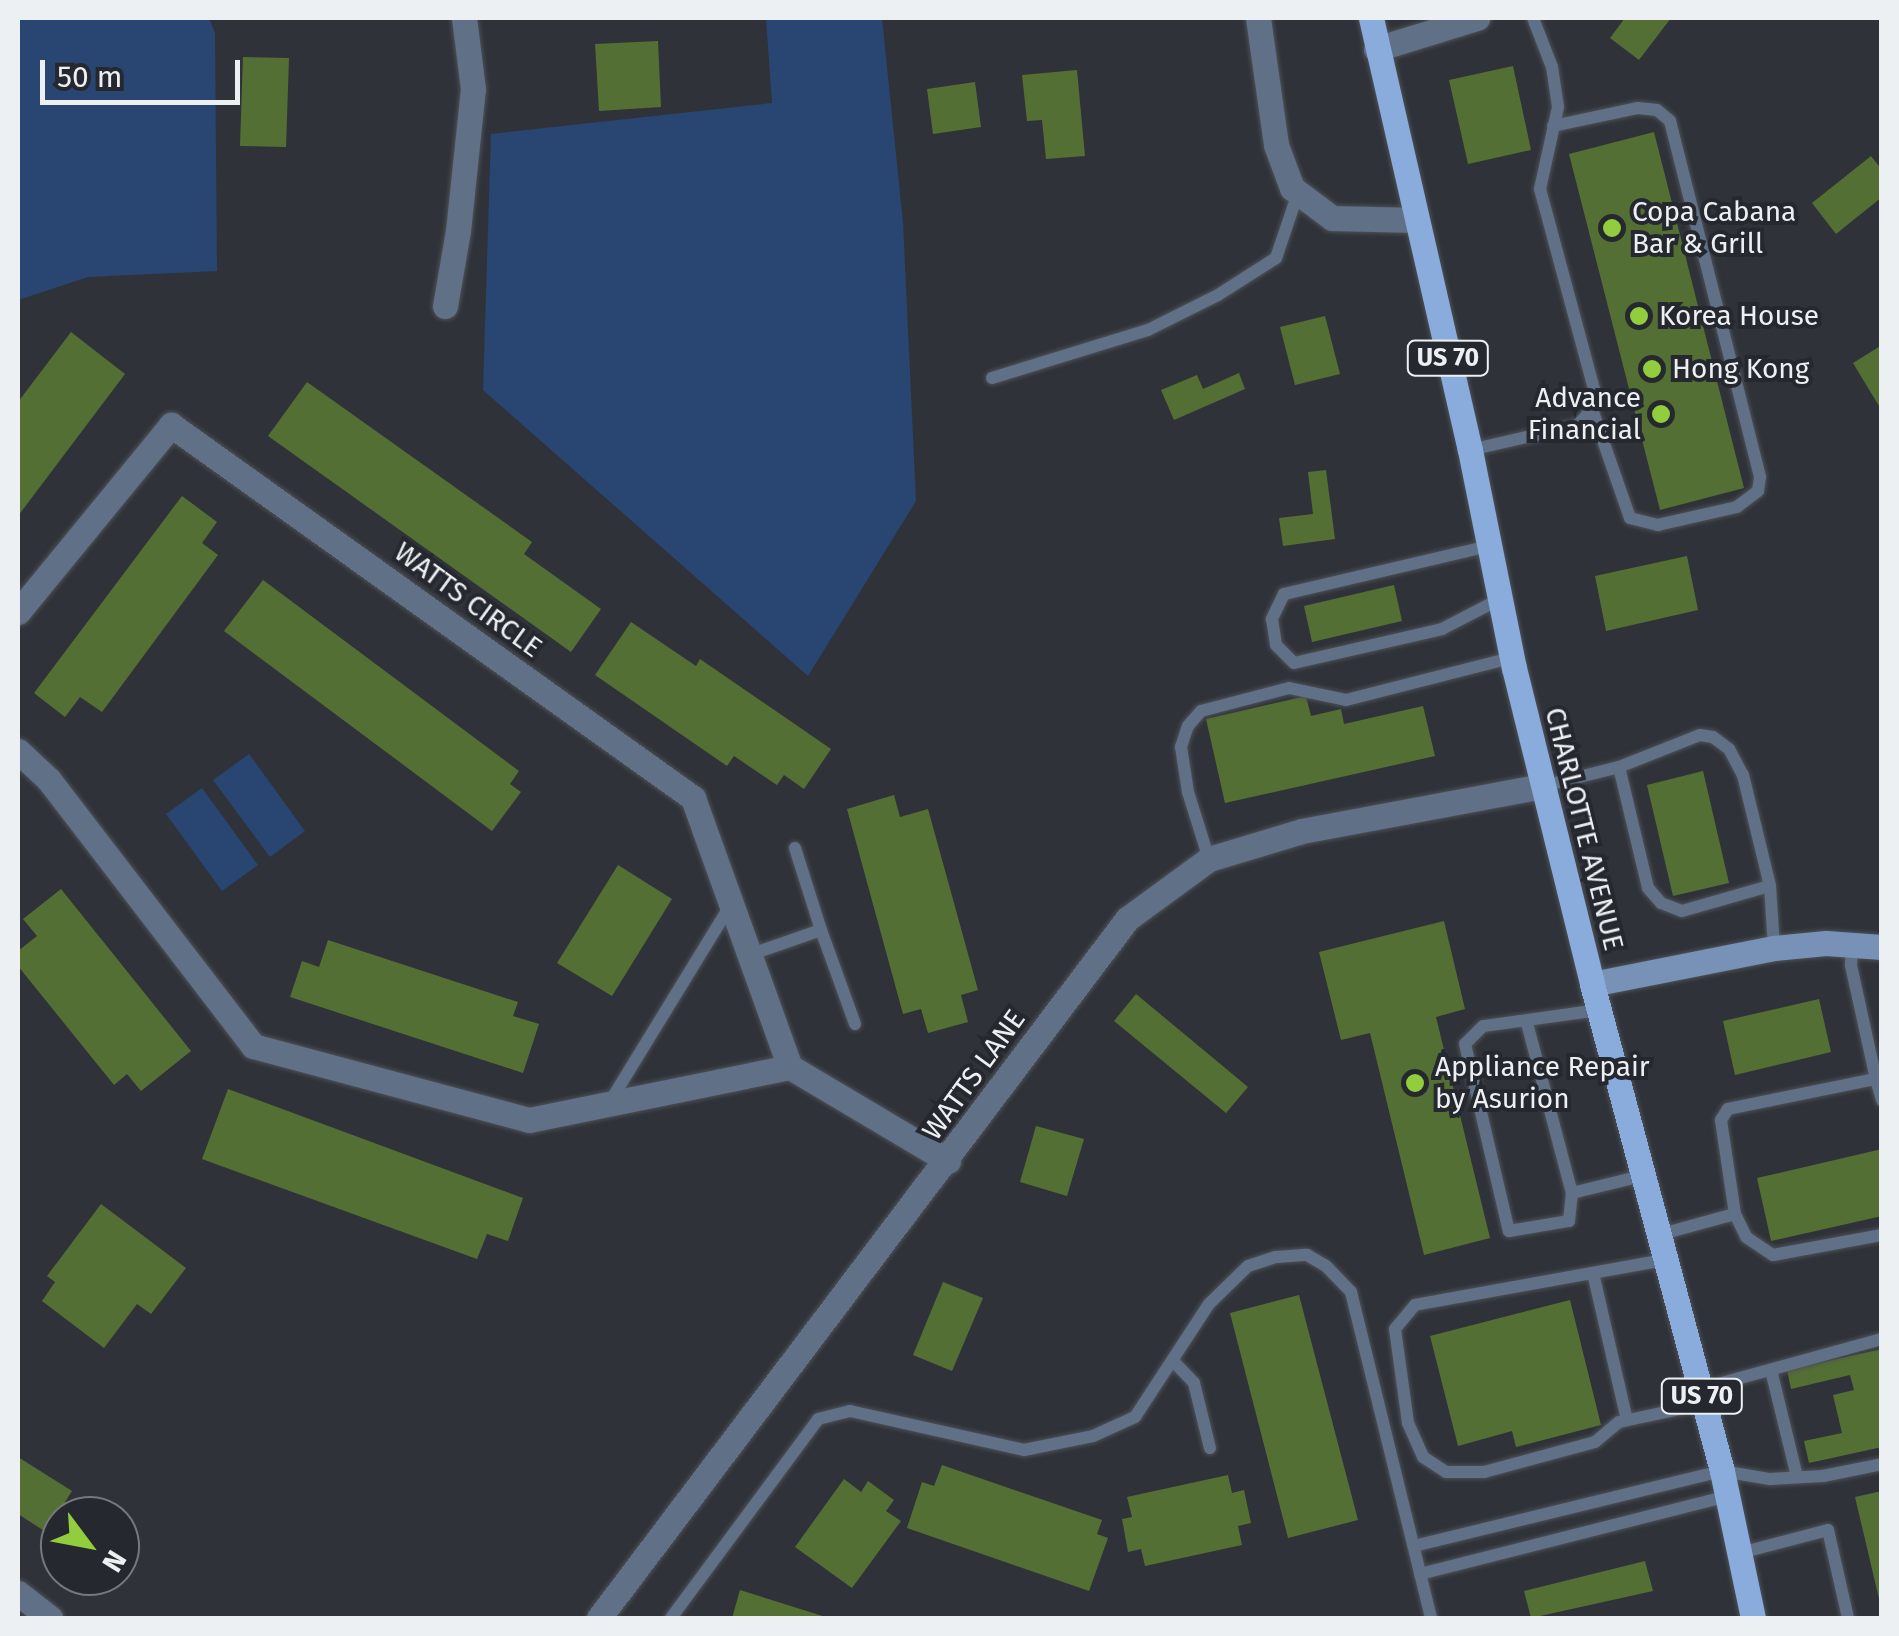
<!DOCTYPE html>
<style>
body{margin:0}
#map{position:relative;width:1899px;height:1636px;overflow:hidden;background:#2f3339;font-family:"Fira Sans",sans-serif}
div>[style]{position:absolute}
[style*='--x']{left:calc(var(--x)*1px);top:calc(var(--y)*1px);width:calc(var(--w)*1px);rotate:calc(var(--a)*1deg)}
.green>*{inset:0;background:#284671}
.building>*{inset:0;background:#546f33}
.roads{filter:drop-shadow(0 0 2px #4d5157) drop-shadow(0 0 2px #4d5157)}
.lane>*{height:12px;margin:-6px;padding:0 6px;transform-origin:6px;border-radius:6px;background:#607087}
.street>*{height:25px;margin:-12.5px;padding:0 12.5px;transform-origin:12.5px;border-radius:12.5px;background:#607087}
.secondary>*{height:25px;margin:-12.5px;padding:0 12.5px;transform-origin:12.5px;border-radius:12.5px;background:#7892b7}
.primary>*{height:25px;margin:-12.5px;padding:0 12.5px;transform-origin:12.5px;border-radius:12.5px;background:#8aacdc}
.dots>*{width:28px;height:28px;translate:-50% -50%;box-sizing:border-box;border:5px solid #25292f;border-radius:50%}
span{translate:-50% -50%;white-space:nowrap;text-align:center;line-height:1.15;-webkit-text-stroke:8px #25292f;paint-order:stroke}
.shield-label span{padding:2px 8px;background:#25292f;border:2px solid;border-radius:8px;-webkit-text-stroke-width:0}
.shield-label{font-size:25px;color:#edf0f3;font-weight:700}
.poi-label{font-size:28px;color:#edf0f3}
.left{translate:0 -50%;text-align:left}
.right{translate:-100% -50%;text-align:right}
.street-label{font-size:28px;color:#edf0f3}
.frame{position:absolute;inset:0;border:20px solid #edf0f3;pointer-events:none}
.north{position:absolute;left:40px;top:1496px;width:100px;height:100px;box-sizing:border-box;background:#25292f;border:2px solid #75797d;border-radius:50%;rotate:122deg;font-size:28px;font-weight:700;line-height:40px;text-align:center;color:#edf0f3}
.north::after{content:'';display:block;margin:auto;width:35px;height:45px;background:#92cd3e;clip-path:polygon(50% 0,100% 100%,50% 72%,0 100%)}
.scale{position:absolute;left:40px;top:60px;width:200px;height:45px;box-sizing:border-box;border:5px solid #edf0f3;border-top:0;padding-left:12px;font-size:30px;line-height:35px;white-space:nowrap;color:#edf0f3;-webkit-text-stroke:8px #25292f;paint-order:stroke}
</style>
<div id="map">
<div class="green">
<div style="clip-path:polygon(18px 18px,209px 18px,215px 33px,217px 271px,88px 277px,18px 300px)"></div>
<div style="clip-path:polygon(766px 18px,882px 18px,903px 223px,916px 501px,808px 676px,483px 390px,491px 134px,772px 103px)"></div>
<div style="clip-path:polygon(249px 754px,305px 831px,270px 857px,213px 780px)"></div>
<div style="clip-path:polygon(202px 788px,258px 865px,222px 891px,166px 814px)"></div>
</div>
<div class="building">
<div style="clip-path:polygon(1625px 18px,1671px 18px,1639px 60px,1610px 38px)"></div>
<div style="clip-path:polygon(658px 41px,661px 107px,599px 111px,595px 44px)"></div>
<div style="clip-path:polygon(243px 57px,289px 58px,286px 147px,240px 146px)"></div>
<div style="clip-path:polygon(1513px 66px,1531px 150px,1468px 164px,1449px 80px)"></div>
<div style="clip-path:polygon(1077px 70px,1085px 156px,1046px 159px,1042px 120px,1027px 121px,1022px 75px)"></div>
<div style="clip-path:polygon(975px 82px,981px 127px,933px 134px,927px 89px)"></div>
<div style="clip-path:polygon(1654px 132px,1744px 488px,1660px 510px,1569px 154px)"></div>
<div style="clip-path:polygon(1871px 156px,1882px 170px,1882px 197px,1836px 234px,1812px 203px)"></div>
<div style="clip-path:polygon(1325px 316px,1340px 374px,1295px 385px,1280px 327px)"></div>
<div style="clip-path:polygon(71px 332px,125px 374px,18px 516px,18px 402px)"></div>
<div style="clip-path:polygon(1882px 345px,1882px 411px,1853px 363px)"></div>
<div style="clip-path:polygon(1239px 373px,1245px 389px,1174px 420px,1161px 390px,1197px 375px,1203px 389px)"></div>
<div style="clip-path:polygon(307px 382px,532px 542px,524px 554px,601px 609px,571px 652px,268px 436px)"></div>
<div style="clip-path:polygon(1326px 470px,1335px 539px,1283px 546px,1279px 518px,1313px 514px,1308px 472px)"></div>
<div style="clip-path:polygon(182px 496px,217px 522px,202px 543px,218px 555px,102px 712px,80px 697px,65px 717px,34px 693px)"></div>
<div style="clip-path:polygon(1687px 556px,1698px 610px,1606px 631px,1595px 576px)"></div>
<div style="clip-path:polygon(263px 580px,519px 771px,510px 784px,521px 792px,492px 831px,224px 631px)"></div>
<div style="clip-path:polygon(1394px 585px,1402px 621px,1312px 642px,1304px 606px)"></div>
<div style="clip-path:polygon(631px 622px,696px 666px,700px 659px,831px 749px,804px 789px,784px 775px,777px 785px,734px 756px,727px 766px,595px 675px)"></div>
<div style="clip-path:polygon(1306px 696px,1311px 716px,1341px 709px,1344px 724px,1423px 706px,1435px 756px,1225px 803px,1206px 719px)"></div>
<div style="clip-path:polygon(1703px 771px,1729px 883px,1673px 896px,1647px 785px)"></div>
<div style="clip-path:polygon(894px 795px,900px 817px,928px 809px,978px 990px,961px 995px,968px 1022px,928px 1033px,921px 1009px,903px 1014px,847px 809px)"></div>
<div style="clip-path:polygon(618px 865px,672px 899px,612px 996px,557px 963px)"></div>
<div style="clip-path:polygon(61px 889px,191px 1051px,141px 1091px,127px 1074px,114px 1085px,18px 966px,18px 951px,37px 936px,23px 919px)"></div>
<div style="clip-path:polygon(1444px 921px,1465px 1009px,1436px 1017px,1490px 1238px,1424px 1255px,1370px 1033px,1341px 1040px,1319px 952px)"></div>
<div style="clip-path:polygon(328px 940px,518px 1002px,513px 1016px,539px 1024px,523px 1073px,290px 997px,302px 961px,319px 967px)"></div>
<div style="clip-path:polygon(1136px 994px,1248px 1087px,1226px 1113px,1114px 1021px)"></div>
<div style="clip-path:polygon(1819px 999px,1831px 1052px,1735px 1075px,1723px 1021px)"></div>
<div style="clip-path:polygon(228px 1089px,523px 1198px,508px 1241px,487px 1234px,477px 1259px,202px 1159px)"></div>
<div style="clip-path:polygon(1036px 1126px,1084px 1139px,1067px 1196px,1020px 1182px)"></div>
<div style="clip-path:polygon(1882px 1149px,1882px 1216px,1771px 1241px,1757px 1178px)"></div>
<div style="clip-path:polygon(101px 1204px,186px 1268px,151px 1314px,137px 1304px,104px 1348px,42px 1301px,55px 1282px,47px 1276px)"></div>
<div style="clip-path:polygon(943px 1282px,983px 1298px,952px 1371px,913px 1355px)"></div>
<div style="clip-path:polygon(1299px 1295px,1358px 1520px,1288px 1538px,1230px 1313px)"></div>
<div style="clip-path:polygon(1570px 1300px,1601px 1425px,1516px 1447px,1512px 1431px,1458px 1446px,1430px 1336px)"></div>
<div style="clip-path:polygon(1882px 1349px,1882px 1447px,1809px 1463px,1804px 1441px,1842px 1433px,1833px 1395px,1854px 1390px,1850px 1375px,1791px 1389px,1787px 1370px)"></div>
<div style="clip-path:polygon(18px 1457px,72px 1491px,46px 1532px,18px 1514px)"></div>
<div style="clip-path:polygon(942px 1465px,1102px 1520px,1097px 1534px,1108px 1538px,1089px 1591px,907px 1528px,922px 1482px,934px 1486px)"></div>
<div style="clip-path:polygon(1228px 1475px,1232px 1493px,1244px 1490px,1251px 1523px,1238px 1526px,1242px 1545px,1145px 1566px,1141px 1549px,1128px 1552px,1122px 1519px,1132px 1517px,1127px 1497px)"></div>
<div style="clip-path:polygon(844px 1479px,861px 1492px,868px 1481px,894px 1500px,886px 1511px,901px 1521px,852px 1588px,795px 1547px)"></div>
<div style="clip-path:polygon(1882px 1491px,1882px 1602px,1880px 1603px,1855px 1497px)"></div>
<div style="clip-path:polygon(1645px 1561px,1653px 1591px,1531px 1618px,1524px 1591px)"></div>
<div style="clip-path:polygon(740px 1590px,829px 1618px,732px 1618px)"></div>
</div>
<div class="roads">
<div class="lane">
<div style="--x:1553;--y:126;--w:87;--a:-12"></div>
<div style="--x:1638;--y:108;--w:19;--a:6"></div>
<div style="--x:1657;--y:110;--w:17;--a:40"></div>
<div style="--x:1670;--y:121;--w:367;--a:75.8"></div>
<div style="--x:1760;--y:477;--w:14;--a:98"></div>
<div style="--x:1758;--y:491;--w:26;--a:143"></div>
<div style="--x:1737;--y:507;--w:81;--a:167.2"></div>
<div style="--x:1658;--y:525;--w:29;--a:-166"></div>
<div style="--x:1630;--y:518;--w:115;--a:-109.2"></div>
<div style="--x:992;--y:378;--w:163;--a:-17.1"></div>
<div style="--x:1148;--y:330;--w:78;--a:-26.6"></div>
<div style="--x:1218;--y:295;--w:69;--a:-32.5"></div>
<div style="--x:1276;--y:258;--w:69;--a:-71.3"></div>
<div style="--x:1470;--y:450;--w:111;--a:-13"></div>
<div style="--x:1578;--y:425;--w:21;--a:-49"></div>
<div style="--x:1592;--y:409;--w:20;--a:-84"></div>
<div style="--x:1594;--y:389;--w:207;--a:-105.1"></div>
<div style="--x:1540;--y:189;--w:84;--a:-77.6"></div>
<div style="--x:1558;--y:107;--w:40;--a:-98.5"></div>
<div style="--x:1552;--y:67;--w:53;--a:-111.2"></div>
<div style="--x:1489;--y:546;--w:211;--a:166.8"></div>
<div style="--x:1284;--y:594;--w:28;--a:116"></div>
<div style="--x:1272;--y:619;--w:26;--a:81"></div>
<div style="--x:1276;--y:645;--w:25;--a:45"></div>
<div style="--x:1294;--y:663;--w:152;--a:-12.9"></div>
<div style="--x:1442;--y:629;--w:65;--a:-27.3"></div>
<div style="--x:1619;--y:767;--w:124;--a:76.5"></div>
<div style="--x:1648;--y:888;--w:20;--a:49"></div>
<div style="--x:1661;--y:903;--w:22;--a:21"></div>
<div style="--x:1682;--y:911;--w:91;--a:-15.9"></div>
<div style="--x:1543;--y:786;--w:78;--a:-14"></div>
<div style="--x:1619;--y:767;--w:87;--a:-21.6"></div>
<div style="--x:1700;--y:735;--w:13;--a:9"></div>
<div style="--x:1713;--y:737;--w:20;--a:37"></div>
<div style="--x:1729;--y:749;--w:30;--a:62"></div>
<div style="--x:1743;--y:775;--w:114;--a:76.3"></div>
<div style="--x:1770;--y:886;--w:62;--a:86.3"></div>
<div style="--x:1209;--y:859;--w:70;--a:-107.4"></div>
<div style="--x:1188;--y:792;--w:46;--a:-98.8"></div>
<div style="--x:1181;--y:747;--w:22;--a:-72"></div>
<div style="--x:1188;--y:726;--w:20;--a:-49"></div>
<div style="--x:1201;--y:711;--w:91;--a:-14.6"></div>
<div style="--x:1289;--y:688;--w:58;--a:11.9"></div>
<div style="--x:1346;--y:700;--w:170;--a:-14.3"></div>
<div style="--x:821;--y:930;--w:100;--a:70.1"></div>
<div style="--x:752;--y:954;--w:73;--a:-19.2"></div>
<div style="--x:821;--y:930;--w:86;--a:-107.6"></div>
<div style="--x:1599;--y:1010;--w:117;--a:172.1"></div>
<div style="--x:1483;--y:1026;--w:25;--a:135"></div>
<div style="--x:1465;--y:1044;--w:192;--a:76.8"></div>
<div style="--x:1509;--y:1231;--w:61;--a:-9.5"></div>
<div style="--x:1569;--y:1221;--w:28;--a:-84"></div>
<div style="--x:1572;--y:1193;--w:72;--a:-13.7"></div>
<div style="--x:1527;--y:1023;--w:176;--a:75.2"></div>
<div style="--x:1876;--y:1079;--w:22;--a:74"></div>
<div style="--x:611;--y:1100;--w:230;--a:-58.5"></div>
<div style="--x:1735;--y:1214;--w:25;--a:64"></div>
<div style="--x:1746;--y:1237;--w:32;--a:34"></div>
<div style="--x:1773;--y:1255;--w:111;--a:-10.4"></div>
<div style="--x:1658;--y:1235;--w:80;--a:-15.3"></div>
<div style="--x:1735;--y:1214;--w:95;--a:-98.5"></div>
<div style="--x:1721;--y:1120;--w:13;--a:-58"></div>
<div style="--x:1728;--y:1109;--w:151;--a:-11.5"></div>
<div style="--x:1876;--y:1079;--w:117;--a:-102.4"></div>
<div style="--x:1851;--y:965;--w:21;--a:-87"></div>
<div style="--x:1664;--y:1260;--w:253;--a:169.8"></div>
<div style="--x:1415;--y:1305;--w:31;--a:130"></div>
<div style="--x:1395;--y:1329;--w:95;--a:82.1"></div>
<div style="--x:1408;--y:1423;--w:37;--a:66"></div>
<div style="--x:1423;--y:1457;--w:27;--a:33"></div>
<div style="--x:1446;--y:1472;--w:38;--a:0"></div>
<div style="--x:1484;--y:1472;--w:115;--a:-15.1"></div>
<div style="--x:1595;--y:1442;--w:31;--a:-40"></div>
<div style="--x:1619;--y:1422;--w:87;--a:-12"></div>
<div style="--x:1593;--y:1273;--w:151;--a:77"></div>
<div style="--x:1174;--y:1362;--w:29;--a:46"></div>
<div style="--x:1194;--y:1383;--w:67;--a:76.2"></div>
<div style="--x:1771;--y:1370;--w:110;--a:76.3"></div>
<div style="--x:1700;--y:1389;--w:189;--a:-15.4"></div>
<div style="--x:1414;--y:1546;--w:317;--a:-13.7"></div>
<div style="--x:1722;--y:1471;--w:49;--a:9.5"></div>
<div style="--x:1770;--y:1479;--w:53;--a:-3.2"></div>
<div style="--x:1823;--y:1476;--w:60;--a:-11.5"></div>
<div style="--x:1740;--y:1553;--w:91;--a:-14.6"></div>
<div style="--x:1828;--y:1530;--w:90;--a:77.2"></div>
<div style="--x:1420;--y:1574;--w:318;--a:-14.2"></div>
<div style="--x:671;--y:1618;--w:247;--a:-53.5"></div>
<div style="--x:818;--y:1419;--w:33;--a:-14"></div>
<div style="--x:850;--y:1411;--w:178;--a:12.6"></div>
<div style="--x:1024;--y:1450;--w:70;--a:-11.5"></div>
<div style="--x:1093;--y:1436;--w:46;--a:-24.3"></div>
<div style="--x:1135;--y:1417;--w:135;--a:-56.8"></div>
<div style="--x:1209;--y:1304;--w:54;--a:-44.3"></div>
<div style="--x:1248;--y:1266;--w:29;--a:-18"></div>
<div style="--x:1276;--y:1257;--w:31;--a:-4"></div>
<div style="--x:1307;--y:1255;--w:22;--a:30"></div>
<div style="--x:1326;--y:1266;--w:36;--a:46"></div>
<div style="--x:1351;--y:1292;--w:336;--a:76.2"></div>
</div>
<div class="street">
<div style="--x:1258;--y:18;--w:128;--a:81.9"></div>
<div style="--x:1276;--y:145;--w:46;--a:69.6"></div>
<div style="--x:1292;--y:188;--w:50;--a:36.9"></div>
<div style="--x:1332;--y:218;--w:84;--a:1.4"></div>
<div style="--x:1376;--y:49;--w:106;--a:-17.1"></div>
<div style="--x:445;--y:306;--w:76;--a:-80.2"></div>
<div style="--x:458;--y:231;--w:143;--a:-84"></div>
<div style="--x:473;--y:89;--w:72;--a:-97.2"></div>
<div style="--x:18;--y:612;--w:242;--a:-50.7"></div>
<div style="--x:171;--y:425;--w:642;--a:35.55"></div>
<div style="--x:693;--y:798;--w:286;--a:70.2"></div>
<div style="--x:790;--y:1067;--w:184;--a:30.7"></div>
<div style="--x:18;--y:751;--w:42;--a:43.1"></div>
<div style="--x:49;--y:780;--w:335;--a:52.5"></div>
<div style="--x:253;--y:1046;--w:286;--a:15"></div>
<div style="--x:529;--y:1120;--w:266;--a:-11.5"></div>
<div style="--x:18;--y:1593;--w:41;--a:38"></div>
<div style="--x:599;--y:1618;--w:876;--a:-52.93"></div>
<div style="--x:1127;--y:919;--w:102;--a:-36.2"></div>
<div style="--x:1209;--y:859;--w:97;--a:-16.8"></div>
<div style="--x:1302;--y:831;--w:245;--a:-10.6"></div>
</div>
<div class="secondary">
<div style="--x:1592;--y:984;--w:186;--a:-11.2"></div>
<div style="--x:1774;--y:948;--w:52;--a:-5.5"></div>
<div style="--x:1826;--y:943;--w:56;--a:4.1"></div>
</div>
<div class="primary">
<div style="--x:1371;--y:18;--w:443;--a:77.1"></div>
<div style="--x:1470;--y:450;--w:222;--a:78.6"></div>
<div style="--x:1514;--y:668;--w:325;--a:76.1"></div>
<div style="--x:1592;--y:984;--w:504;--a:75.05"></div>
<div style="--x:1722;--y:1471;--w:150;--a:78.1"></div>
</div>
</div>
<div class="dots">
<div style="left:1612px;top:228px;background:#92cd3e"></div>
<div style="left:1639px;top:316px;background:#92cd3e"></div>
<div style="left:1652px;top:369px;background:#92cd3e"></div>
<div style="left:1661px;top:414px;background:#92cd3e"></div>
<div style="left:1415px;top:1083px;background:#92cd3e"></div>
</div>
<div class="shield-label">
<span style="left:1448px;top:358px">US 70</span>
<span style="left:1702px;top:1396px">US 70</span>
</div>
<div class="poi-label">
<span class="left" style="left:1632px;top:228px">Copa Cabana<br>Bar &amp; Grill</span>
<span class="left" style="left:1659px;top:316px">Korea House</span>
<span class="left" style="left:1672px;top:369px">Hong Kong</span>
<span class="right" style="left:1641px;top:414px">Advance<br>Financial</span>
<span class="left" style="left:1435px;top:1083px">Appliance Repair<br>by Asurion</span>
</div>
<div class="street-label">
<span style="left:468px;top:600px;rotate:36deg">WATTS CIRCLE</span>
<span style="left:1584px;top:829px;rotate:76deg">CHARLOTTE AVENUE</span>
<span style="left:974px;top:1075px;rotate:-54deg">WATTS LANE</span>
</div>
<div class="frame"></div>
<div class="north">N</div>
<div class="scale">50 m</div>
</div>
